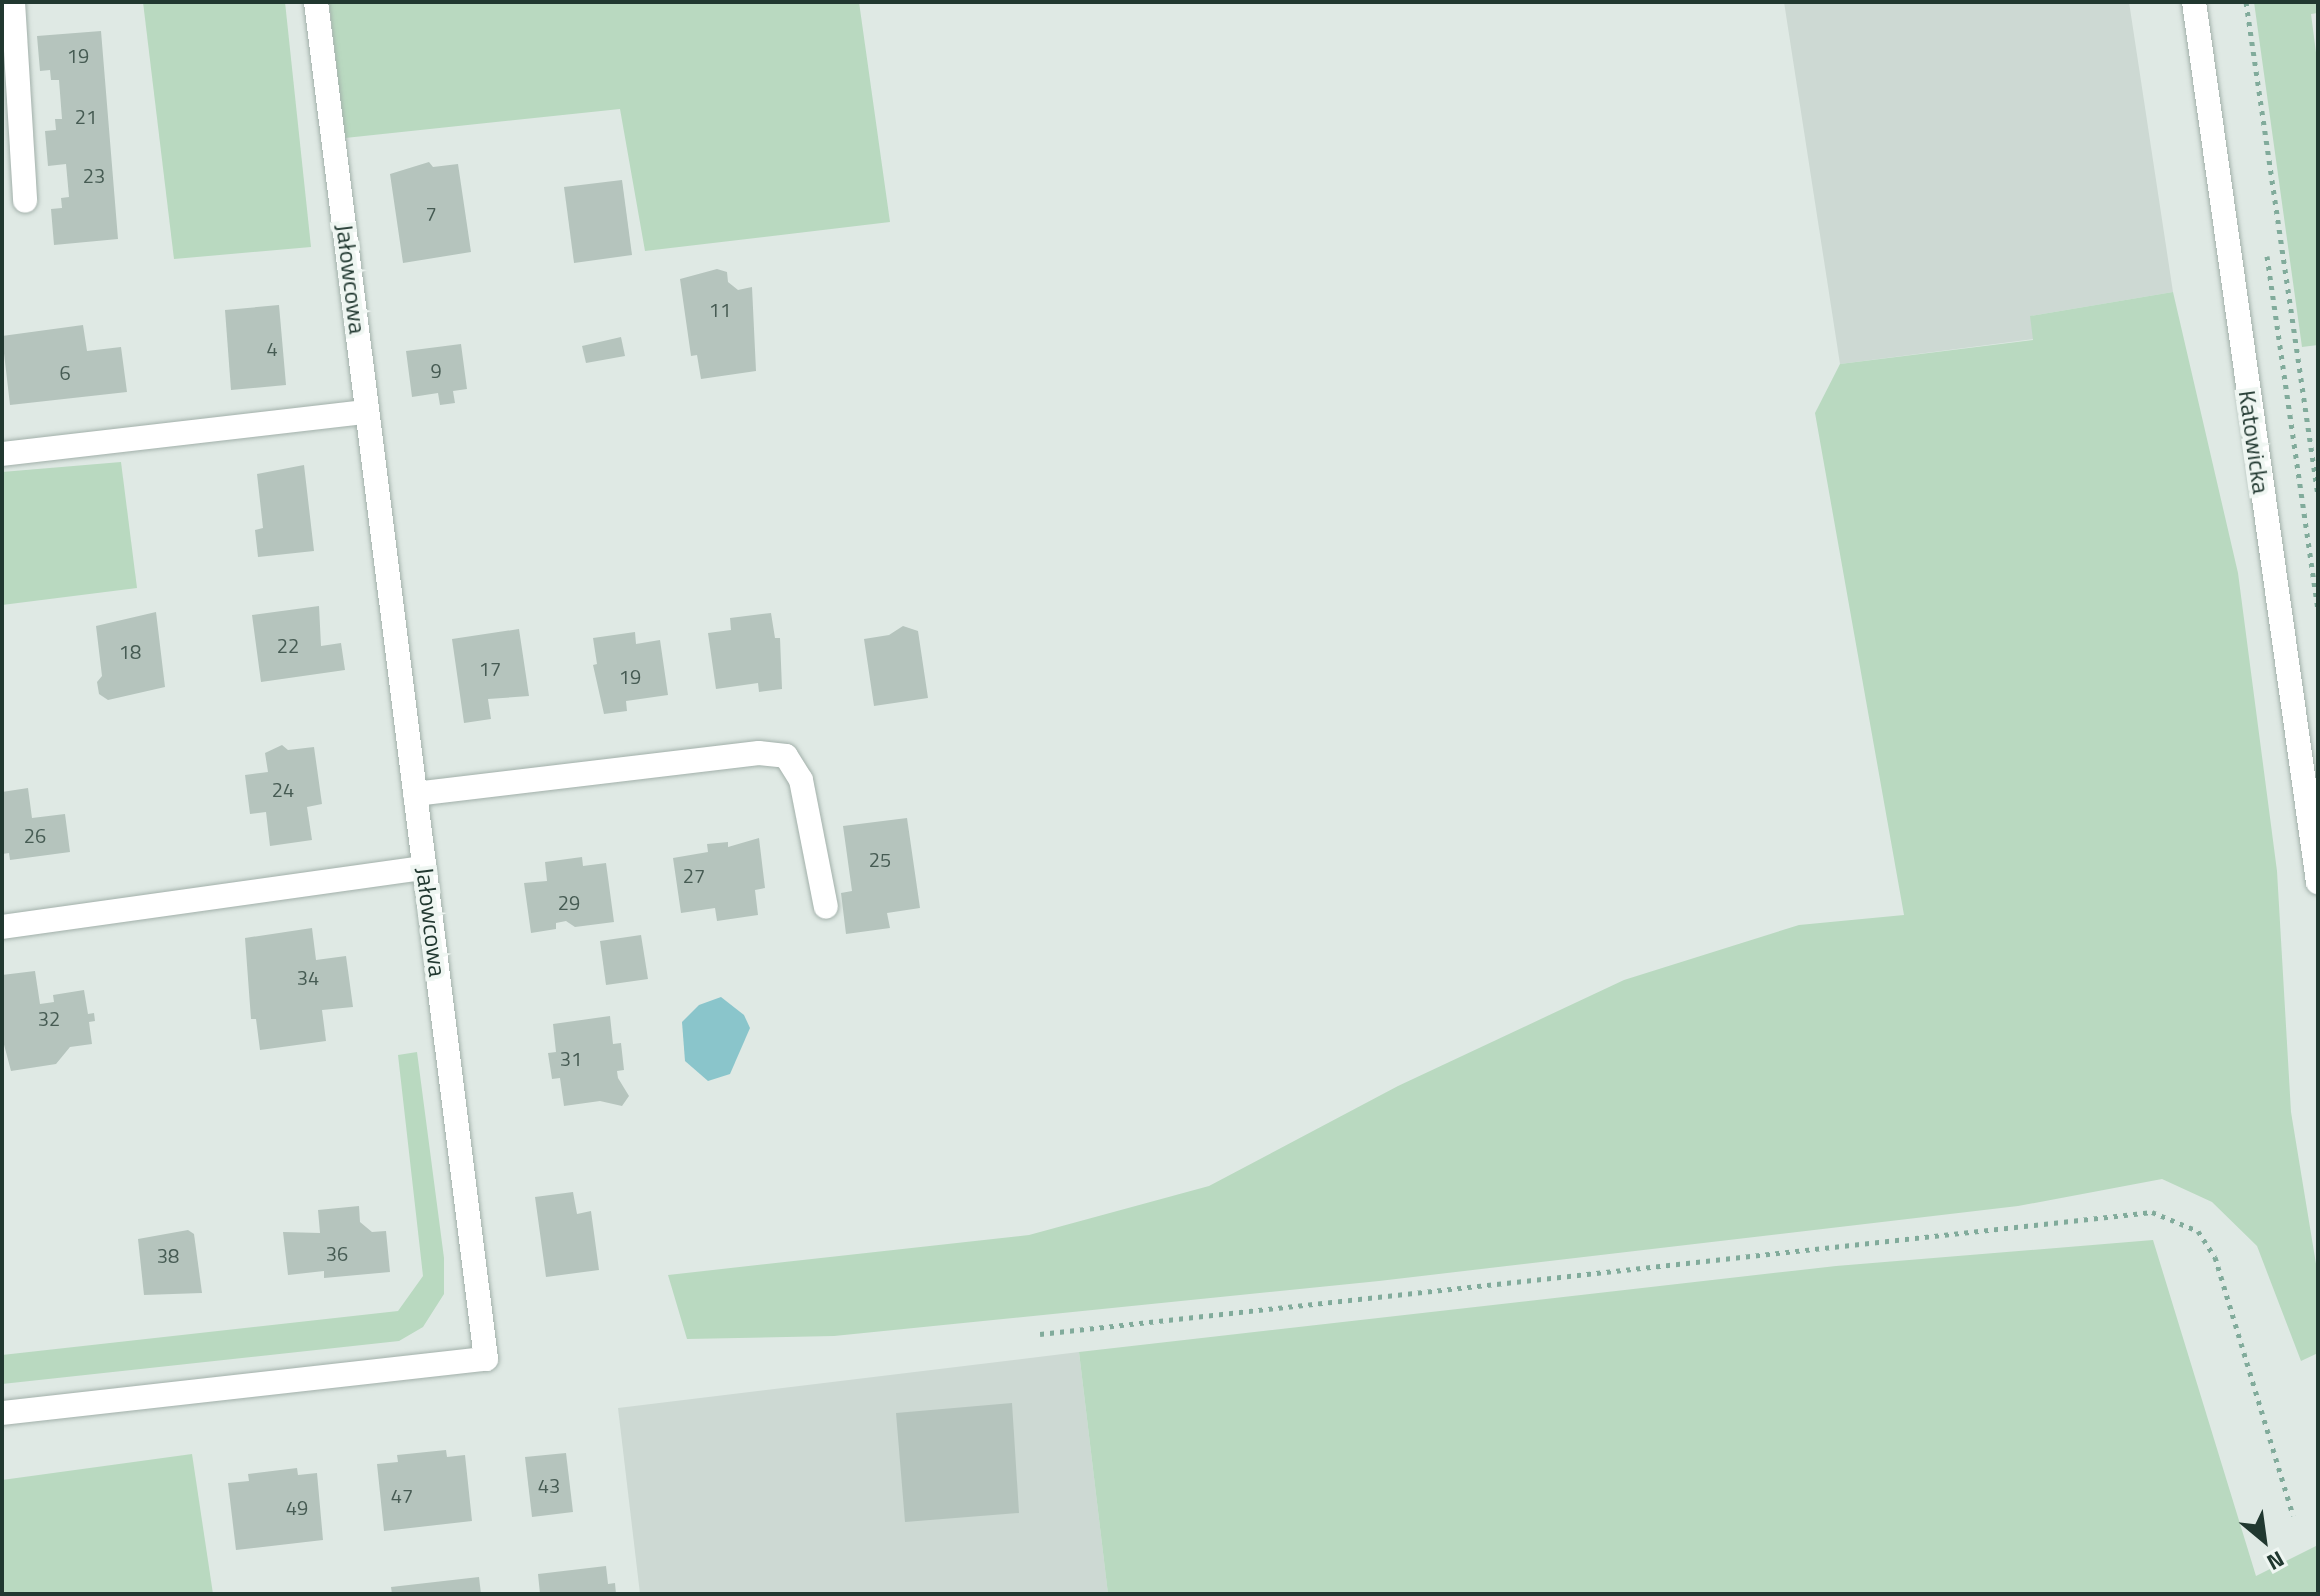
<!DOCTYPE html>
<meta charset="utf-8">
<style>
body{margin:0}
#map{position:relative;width:2320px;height:1596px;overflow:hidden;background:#dfe9e4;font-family:"Titillium Web",sans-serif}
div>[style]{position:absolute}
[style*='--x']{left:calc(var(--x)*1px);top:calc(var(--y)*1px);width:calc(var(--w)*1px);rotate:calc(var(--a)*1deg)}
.built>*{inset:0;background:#cdd9d3}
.green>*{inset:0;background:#b9d9c0}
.water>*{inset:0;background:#8ac5cb}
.building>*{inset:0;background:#b5c4bd}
.path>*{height:5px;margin-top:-2.5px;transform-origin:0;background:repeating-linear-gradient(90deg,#81ab9b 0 4px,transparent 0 10px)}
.roads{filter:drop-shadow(0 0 2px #a2b0aa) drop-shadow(0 0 2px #a2b0aa)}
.service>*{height:24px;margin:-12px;padding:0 12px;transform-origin:12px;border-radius:12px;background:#fff}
.minor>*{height:24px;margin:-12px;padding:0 12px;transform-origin:12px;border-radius:12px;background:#fff}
.secondary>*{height:24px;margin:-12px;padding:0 12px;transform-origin:12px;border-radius:12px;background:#fff}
span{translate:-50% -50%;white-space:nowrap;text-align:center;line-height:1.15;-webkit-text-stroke:8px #eff6f2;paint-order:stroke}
.number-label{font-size:20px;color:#465b53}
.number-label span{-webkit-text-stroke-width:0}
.street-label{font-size:24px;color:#213830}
.frame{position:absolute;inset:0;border:4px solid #213830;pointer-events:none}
.north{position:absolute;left:2224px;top:1500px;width:80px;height:80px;-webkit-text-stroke:6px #eff6f2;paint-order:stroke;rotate:151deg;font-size:22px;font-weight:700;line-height:32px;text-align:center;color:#213830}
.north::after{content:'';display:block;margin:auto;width:28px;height:36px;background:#213830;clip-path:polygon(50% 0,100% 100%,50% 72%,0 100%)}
</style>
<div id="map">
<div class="built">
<div style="clip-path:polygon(1784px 2px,2129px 2px,2173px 292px,2031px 316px,2034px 339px,1840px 364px)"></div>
<div style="clip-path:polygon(1079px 1352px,1108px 1594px,640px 1594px,618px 1408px)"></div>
</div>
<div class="green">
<div style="clip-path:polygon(143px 2px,285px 2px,311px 247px,174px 259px)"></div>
<div style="clip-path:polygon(329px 2px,859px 2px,890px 222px,645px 251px,620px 109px,345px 138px)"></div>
<div style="clip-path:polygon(2254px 2px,2318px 2px,2318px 13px,2311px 14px,2318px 68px,2318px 345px,2302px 347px)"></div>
<div style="clip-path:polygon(2173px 292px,2238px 573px,2277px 871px,2291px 1112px,2318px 1276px,2318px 1353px,2301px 1361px,2257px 1246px,2212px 1202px,2162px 1179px,2018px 1206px,1379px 1281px,834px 1336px,687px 1339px,668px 1275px,1029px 1235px,1209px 1186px,1398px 1086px,1624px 980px,1799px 925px,1904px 915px,1815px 413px,1840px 364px,2033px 340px,2030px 316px)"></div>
<div style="clip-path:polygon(121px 462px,137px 588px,2px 605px,2px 472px)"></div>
<div style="clip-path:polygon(417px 1052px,444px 1258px,444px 1294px,423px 1327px,399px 1341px,2px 1384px,2px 1355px,398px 1311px,423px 1276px,398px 1055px)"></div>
<div style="clip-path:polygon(2153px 1240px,2256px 1576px,2318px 1545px,2318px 1594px,1108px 1594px,1079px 1352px,1836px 1266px)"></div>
<div style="clip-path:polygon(192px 1454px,213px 1594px,2px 1594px,2px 1480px)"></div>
</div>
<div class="water">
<div style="clip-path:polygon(721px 997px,744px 1015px,750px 1028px,730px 1074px,708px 1081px,685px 1061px,682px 1022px,699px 1005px)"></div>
</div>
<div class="building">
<div style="clip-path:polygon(101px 31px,118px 239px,54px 245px,51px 209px,62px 208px,61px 198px,69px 197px,66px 164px,48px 166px,45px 131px,56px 130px,55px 119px,62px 119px,59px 80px,51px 80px,50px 70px,40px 71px,37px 36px)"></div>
<div style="clip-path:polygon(429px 162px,433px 167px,458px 164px,471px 252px,403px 263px,390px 174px)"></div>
<div style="clip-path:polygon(622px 180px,632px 255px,574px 263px,564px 187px)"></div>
<div style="clip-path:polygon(717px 269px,727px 272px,728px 282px,738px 290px,752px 287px,756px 371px,701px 379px,697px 355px,691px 356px,680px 279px)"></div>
<div style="clip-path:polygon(279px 305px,286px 385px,231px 390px,225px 310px)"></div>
<div style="clip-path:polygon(83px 325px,87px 351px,121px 347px,127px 392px,10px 405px,2px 336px)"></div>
<div style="clip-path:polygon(621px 337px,625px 356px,586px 363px,582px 346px)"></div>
<div style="clip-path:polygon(461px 344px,467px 389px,453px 391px,455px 403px,440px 405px,438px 393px,412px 397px,406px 351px)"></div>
<div style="clip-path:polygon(304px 465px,314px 551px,258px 557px,255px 530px,263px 528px,257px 474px)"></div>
<div style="clip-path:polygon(319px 606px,321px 646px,341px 643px,345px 670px,261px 682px,252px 615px)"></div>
<div style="clip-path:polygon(156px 612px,165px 687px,108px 700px,99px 694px,97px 682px,102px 676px,96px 626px)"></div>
<div style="clip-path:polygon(771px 613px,775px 638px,780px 638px,782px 689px,759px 692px,758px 683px,716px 689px,708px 633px,731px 630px,730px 618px)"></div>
<div style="clip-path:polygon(903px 626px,918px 631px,928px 698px,874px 706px,864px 639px,889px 635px)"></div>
<div style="clip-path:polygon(519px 629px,529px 696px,488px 699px,491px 719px,464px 723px,452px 639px)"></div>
<div style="clip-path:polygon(635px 632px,636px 644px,660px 640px,668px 695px,626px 701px,627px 711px,604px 714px,593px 665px,597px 664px,593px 638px)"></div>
<div style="clip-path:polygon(282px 745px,288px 750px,314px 747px,322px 804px,307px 807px,312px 840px,270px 846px,266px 812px,250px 814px,245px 775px,268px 772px,265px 753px)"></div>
<div style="clip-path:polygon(28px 788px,32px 818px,65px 814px,70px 852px,10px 860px,9px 853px,2px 854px,2px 792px)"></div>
<div style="clip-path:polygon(907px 818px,920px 908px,887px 913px,890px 928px,846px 934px,841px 893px,852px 891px,843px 826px)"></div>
<div style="clip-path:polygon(759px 838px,765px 888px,755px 890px,758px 915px,717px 921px,715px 908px,681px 913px,673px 858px,708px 852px,707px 844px,728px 842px,728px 847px)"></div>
<div style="clip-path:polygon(582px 857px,583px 866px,606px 863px,614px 922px,575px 927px,566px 921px,556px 923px,556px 929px,531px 933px,524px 883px,547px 881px,545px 862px)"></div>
<div style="clip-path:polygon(312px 928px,316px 960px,346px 956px,353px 1007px,322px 1010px,326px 1041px,260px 1050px,256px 1019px,251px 1019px,245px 938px)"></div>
<div style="clip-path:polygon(641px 935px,648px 979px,606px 985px,600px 941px)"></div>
<div style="clip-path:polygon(35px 971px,40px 1004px,54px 1002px,53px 995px,84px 990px,88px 1014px,94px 1013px,95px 1021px,89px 1022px,92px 1044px,70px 1047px,56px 1064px,11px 1071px,2px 1037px,2px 975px)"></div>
<div style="clip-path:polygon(610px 1016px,613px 1044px,621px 1043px,624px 1070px,617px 1071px,618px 1078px,629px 1096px,622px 1106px,600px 1101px,564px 1106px,560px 1078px,552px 1079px,548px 1053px,556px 1052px,553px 1024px)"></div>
<div style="clip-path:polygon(573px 1192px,577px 1214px,591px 1211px,599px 1270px,546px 1277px,535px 1197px)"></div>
<div style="clip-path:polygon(359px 1206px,360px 1222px,372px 1232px,386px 1231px,390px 1272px,324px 1278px,324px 1271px,288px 1275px,283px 1232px,320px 1233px,318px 1210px)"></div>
<div style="clip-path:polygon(188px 1230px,194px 1234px,202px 1293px,144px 1295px,138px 1239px)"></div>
<div style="clip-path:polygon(1012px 1403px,1019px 1513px,905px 1522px,896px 1413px)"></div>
<div style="clip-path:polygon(446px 1450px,447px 1457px,465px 1455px,472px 1521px,384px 1531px,377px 1464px,398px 1462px,397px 1455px)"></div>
<div style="clip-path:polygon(566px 1453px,573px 1512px,532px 1517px,525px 1457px)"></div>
<div style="clip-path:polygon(297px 1468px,298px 1475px,317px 1473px,323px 1540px,236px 1550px,228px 1483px,249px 1481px,248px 1474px)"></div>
<div style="clip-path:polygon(606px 1566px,608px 1584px,615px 1583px,616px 1594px,540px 1594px,538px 1574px)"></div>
<div style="clip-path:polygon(479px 1577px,481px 1594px,392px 1594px,391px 1587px)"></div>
</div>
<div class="path">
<div style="--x:2246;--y:2;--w:499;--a:81.7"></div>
<div style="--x:2267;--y:256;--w:356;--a:81.8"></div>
<div style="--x:1040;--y:1334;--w:1119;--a:-6.26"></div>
<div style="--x:2152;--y:1212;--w:50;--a:22.4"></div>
<div style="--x:2198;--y:1231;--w:31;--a:57"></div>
<div style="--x:2215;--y:1257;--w:270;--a:73.2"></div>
</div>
<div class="roads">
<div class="service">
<div style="--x:13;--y:2;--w:199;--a:86.5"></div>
<div style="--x:2;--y:454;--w:367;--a:-6.6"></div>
<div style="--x:415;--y:794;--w:346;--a:-6.8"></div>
<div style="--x:759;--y:753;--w:27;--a:6"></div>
<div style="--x:786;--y:756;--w:28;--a:58"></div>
<div style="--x:801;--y:780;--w:129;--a:78.9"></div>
<div style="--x:2;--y:927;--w:426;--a:-8"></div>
</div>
<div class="minor">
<div style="--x:2;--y:1413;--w:487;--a:-6.4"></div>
<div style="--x:486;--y:1359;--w:1368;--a:-97.14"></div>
</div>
<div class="secondary">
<div style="--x:2194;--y:2;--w:889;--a:81.98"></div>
</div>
</div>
<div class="number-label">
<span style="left:78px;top:55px">19</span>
<span style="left:86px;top:116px">21</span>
<span style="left:94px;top:175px">23</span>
<span style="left:431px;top:213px">7</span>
<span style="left:720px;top:309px">11</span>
<span style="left:272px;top:348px">4</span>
<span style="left:436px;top:370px">9</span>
<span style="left:65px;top:372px">6</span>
<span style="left:288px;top:645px">22</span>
<span style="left:130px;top:651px">18</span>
<span style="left:490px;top:668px">17</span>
<span style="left:630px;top:676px">19</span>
<span style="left:283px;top:789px">24</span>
<span style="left:35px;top:835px">26</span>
<span style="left:880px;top:859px">25</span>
<span style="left:694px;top:875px">27</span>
<span style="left:569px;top:902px">29</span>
<span style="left:308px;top:977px">34</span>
<span style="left:49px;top:1018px">32</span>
<span style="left:571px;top:1058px">31</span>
<span style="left:337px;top:1253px">36</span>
<span style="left:168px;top:1255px">38</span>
<span style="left:549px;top:1485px">43</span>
<span style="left:402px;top:1495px">47</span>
<span style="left:297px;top:1507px">49</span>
</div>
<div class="street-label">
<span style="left:351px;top:279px;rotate:83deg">Jałowcowa</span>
<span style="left:2254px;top:442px;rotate:82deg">Katowicka</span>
<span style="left:431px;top:922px;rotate:83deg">Jałowcowa</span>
</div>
<div class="frame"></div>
<div class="north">N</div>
</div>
